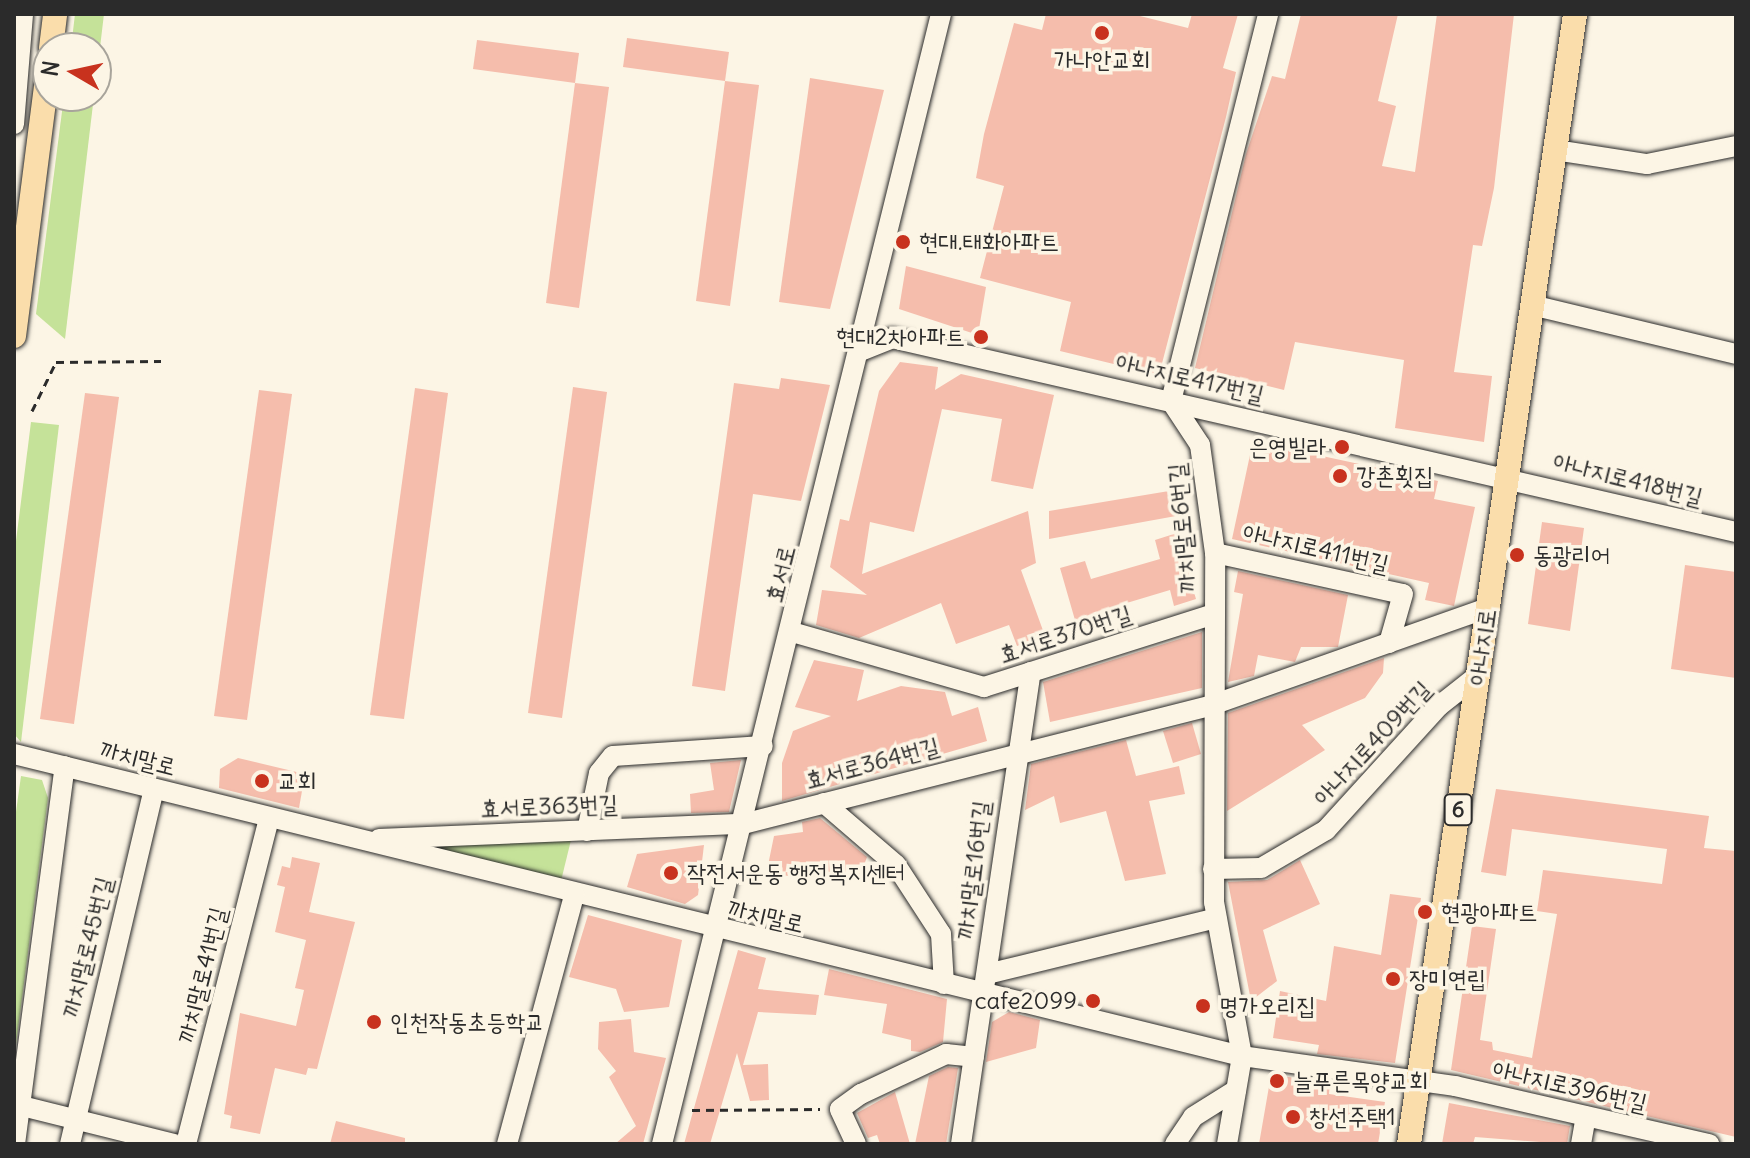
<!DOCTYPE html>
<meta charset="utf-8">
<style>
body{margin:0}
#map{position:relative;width:1750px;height:1158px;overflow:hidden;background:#fcf5e5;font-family:Delius,"Poor Story",sans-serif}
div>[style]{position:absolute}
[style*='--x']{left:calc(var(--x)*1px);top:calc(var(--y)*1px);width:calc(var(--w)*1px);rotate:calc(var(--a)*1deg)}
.green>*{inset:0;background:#c5e299}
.building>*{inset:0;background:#f5bdac}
.path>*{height:3px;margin-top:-1.5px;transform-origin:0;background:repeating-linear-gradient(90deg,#2b2b2b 0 8px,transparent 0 14px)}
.roads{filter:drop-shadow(0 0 2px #2b2b2b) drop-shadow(0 0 2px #2b2b2b)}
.minor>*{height:20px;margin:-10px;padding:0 10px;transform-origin:10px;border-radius:10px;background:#fcf5e5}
.major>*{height:24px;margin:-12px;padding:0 12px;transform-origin:12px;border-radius:12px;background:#faddab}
.dots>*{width:22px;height:22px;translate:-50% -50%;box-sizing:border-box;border:4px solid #fcf5e5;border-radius:50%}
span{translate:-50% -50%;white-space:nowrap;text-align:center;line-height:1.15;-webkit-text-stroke:7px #fcf5e5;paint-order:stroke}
.shield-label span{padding:2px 6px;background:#fcf5e5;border:2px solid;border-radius:6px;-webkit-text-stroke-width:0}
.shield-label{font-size:22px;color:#2b2b2b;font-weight:700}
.poi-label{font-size:24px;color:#2b2b2b}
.left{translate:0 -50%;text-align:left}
.right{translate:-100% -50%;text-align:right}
.street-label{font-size:24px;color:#2b2b2b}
.frame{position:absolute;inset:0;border:16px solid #2b2b2b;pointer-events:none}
.north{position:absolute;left:32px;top:32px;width:80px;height:80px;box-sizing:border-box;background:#fcf5e5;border:2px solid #a8a49b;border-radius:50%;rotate:279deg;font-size:22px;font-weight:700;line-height:32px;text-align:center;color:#2b2b2b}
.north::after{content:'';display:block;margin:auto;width:28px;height:36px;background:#c8321e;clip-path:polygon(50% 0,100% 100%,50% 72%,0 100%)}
</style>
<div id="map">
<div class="green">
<div style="clip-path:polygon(75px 14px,104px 14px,96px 81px,96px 48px,71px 48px)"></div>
<div style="clip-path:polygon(64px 96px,94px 96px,65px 339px,36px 314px)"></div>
<div style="clip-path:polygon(31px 422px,59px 425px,21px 742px,14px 734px,14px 557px)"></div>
<div style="clip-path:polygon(21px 776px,42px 780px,48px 798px,14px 1060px,14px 826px)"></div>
<div style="clip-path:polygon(571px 840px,560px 885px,419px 845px)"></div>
</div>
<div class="building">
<div style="clip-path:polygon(1046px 14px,1132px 14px,1188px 28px,1192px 14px,1238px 14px,1223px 68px,1236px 72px,1226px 117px,1159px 375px,1060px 351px,1071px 302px,980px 278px,1004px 186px,976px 178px,984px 134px,1014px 23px,1042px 30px)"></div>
<div style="clip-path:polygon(1301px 14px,1398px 14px,1378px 101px,1396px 106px,1382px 166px,1415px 172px,1437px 14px,1514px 14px,1494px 188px,1482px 246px,1473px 245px,1454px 372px,1492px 376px,1484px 442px,1395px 428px,1404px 360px,1295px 342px,1284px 390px,1195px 368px,1246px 154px,1272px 76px,1285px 79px)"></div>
<div style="clip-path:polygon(627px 38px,729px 52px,725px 81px,623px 67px)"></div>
<div style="clip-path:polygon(477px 40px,579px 53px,575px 83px,473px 69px)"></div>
<div style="clip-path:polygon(810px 78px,884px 90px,830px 309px,779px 302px)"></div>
<div style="clip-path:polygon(725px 81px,759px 85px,730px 306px,696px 301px)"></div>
<div style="clip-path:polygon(575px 83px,609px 87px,579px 308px,546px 303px)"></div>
<div style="clip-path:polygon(906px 266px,986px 287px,978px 335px,899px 309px)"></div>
<div style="clip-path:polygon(900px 362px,938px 367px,935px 390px,961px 374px,1054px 395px,1033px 489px,991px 481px,1002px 419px,942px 409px,914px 532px,870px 522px,862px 574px,1028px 511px,1036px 563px,1021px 570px,1045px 636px,1017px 646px,1009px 625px,956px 644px,941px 603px,859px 638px,816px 625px,822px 590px,867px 595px,830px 567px,840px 519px,849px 521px,879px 391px)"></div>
<div style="clip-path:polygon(781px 378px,830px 385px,801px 501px,753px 494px,725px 691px,692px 686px,734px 383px,779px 389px)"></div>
<div style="clip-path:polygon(573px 387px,607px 392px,562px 718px,528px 713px)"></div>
<div style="clip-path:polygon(415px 388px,448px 393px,404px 719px,370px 715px)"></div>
<div style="clip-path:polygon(259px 390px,292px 394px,247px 720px,214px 716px)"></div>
<div style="clip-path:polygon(85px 393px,119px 397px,74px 724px,40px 719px)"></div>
<div style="clip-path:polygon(1253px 441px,1438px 481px,1434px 499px,1475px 507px,1454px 606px,1425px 600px,1429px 583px,1232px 539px)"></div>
<div style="clip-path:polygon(1175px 490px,1176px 516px,1049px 539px,1049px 511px)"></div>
<div style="clip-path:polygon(1542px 522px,1584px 528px,1570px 631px,1528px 624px)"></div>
<div style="clip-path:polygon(1177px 533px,1196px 599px,1174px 606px,1170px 590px,1100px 611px,1103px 620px,1077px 627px,1060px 568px,1085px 561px,1091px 579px,1160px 559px,1155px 540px)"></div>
<div style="clip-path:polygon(1685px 565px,1736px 572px,1736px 678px,1671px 669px)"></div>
<div style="clip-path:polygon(1238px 571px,1348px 595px,1338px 647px,1301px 647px,1295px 662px,1258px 655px,1254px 676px,1228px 682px,1243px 594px,1234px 592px)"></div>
<div style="clip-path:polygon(1202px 632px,1202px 688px,1050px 722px,1043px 682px)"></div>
<div style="clip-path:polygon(1384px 658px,1383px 673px,1365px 698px,1302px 725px,1325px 750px,1227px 811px,1228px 713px)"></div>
<div style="clip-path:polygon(814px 660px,864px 670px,857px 701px,901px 686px,945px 692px,952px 716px,978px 707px,987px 741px,782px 801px,782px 763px,793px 731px,831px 716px,795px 707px)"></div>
<div style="clip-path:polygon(1192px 723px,1201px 754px,1173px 763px,1163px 731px)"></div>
<div style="clip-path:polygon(1126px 740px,1136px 776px,1179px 766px,1185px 794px,1149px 801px,1166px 874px,1125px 881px,1106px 811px,1060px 823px,1054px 796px,1025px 810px,1031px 764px)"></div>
<div style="clip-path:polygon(238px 758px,305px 774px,299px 808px,219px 788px,220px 769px)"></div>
<div style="clip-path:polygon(741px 760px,729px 812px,691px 813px,690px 794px,714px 790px,710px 763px)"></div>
<div style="clip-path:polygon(1496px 789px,1709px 816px,1704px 848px,1736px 851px,1736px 1137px,1451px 1070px,1472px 926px,1496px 929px,1480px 1040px,1492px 1042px,1493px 1050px,1532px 1058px,1557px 914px,1537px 911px,1543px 870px,1662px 884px,1667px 849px,1512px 829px,1506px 876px,1481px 872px)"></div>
<div style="clip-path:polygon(820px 818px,867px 857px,859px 878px,766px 875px,774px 836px,803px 832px,802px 822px)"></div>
<div style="clip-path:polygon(704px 845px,698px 895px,685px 904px,627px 887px,637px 854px)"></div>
<div style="clip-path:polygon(292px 857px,320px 863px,309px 912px,355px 922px,317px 1069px,308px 1068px,306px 1075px,275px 1068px,260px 1134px,230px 1128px,232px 1116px,224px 1114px,240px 1013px,296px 1026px,304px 990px,295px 988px,306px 940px,275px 932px,285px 887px,277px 885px,282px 866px,290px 868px)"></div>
<div style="clip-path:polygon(1300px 860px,1320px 904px,1263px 930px,1277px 981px,1251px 1001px,1228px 882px,1267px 880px)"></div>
<div style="clip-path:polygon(1390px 894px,1421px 898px,1395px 1063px,1317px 1054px,1319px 1045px,1273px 1038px,1280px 991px,1326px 1001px,1334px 946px,1381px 955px)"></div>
<div style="clip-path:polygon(588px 915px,682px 940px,669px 1007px,624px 1012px,616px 989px,569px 977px)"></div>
<div style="clip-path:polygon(738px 950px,766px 958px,758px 989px,819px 995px,816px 1015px,758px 1012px,743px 1065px,768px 1064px,769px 1100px,750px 1101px,737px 1053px,710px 1144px,684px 1144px)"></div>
<div style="clip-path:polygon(829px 969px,947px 999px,943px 1042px,920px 1052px,911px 1051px,911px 1040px,882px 1033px,887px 1004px,824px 995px)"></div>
<div style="clip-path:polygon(1009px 1012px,1040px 1020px,1036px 1048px,986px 1062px,992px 1022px)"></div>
<div style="clip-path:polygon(631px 1019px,634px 1052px,666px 1058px,643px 1144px,615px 1144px,636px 1126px,609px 1077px,616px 1071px,598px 1049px,599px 1022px)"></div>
<div style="clip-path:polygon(948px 1067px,958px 1068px,946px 1144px,915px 1144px,929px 1076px)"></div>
<div style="clip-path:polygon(1271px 1075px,1330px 1082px,1329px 1094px,1385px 1102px,1378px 1144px,1259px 1144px)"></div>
<div style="clip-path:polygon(895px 1092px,910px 1144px,880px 1144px,877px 1135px,868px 1138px,857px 1113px)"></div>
<div style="clip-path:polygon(1449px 1103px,1570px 1126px,1567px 1144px,1475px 1137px,1473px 1144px,1442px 1144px)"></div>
<div style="clip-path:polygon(336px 1121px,405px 1138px,405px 1144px,330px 1144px)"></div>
</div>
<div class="path">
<div style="--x:32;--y:411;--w:55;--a:-63.9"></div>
<div style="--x:56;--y:362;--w:105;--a:-0.5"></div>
<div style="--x:692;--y:1110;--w:128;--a:-0.4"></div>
</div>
<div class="roads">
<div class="minor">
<div style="--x:14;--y:124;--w:110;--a:-85.3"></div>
<div style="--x:1555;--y:150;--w:93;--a:8.7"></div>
<div style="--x:1647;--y:164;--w:91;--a:-11.4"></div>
<div style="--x:1532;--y:305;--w:210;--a:13.5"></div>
<div style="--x:863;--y:350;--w:31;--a:-22"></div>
<div style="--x:892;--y:338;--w:866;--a:12.95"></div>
<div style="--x:1215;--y:553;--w:192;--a:12.3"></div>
<div style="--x:1403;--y:594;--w:51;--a:105.9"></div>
<div style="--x:792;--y:632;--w:200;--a:16"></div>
<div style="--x:984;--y:687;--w:241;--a:-17.6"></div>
<div style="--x:14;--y:754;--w:1265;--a:13.82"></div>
<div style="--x:1242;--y:1056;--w:215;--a:8"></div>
<div style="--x:1455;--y:1086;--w:261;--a:12.9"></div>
<div style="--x:824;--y:803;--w:95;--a:40.7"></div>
<div style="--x:896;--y:865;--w:82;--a:56.9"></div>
<div style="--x:941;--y:934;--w:50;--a:86.6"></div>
<div style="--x:587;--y:831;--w:59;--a:-78.3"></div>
<div style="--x:599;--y:773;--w:22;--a:-51"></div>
<div style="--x:613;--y:756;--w:150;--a:-3.8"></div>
<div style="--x:379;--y:839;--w:364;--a:-2.4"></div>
<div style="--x:743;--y:824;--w:484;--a:-14.2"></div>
<div style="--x:1212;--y:705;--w:292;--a:-19.4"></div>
<div style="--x:1213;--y:869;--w:48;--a:-1.2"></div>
<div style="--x:1261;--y:868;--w:75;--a:-30.3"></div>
<div style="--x:1326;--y:830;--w:168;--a:-47.7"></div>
<div style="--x:1439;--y:706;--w:48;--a:-38.3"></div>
<div style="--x:987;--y:974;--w:236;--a:-13.7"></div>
<div style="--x:14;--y:1104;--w:165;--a:14"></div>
<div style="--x:15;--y:1144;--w:381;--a:-82.5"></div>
<div style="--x:70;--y:1144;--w:365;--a:-76.7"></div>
<div style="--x:186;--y:1144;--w:336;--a:-75.7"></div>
<div style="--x:507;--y:1144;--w:258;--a:-74.9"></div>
<div style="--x:662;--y:1144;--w:1164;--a:-76.13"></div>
<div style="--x:856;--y:1144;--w:38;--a:-115"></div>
<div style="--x:840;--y:1109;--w:26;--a:-36"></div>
<div style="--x:861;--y:1094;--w:94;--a:-25.2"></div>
<div style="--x:946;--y:1054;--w:28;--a:6"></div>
<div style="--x:961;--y:1144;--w:477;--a:-81.6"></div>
<div style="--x:1175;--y:1144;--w:32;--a:-56"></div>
<div style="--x:1193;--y:1117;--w:51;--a:-32.1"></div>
<div style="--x:1227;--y:1144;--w:89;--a:-80.3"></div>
<div style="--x:1242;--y:1056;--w:157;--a:-100.3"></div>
<div style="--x:1214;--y:902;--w:349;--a:-89.8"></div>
<div style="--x:1215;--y:553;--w:109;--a:-97.9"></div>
<div style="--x:1200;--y:445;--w:53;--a:-123.4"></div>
<div style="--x:1171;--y:401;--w:399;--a:-75.9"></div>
<div style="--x:1581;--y:1144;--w:28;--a:-80"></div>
</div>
<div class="major">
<div style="--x:51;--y:48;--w:34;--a:-83"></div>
<div style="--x:14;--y:336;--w:269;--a:-82.7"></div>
<div style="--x:1409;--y:1144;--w:1142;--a:-81.64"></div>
</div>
</div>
<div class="dots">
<div style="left:1102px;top:33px;background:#c8321e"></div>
<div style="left:903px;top:242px;background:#c8321e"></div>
<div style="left:981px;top:337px;background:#c8321e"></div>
<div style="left:1342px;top:447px;background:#c8321e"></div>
<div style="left:1340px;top:476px;background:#c8321e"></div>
<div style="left:1517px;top:555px;background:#c8321e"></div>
<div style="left:262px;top:781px;background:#c8321e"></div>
<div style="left:671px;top:873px;background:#c8321e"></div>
<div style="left:1425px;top:912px;background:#c8321e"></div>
<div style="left:1393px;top:979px;background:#c8321e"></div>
<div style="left:1093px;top:1001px;background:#c8321e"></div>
<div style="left:1203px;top:1006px;background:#c8321e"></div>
<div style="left:374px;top:1022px;background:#c8321e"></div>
<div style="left:1277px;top:1081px;background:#c8321e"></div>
<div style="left:1293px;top:1117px;background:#c8321e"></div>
</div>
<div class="shield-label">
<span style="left:1458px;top:810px">6</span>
</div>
<div class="poi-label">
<span style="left:1102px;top:60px">가나안교회</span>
<span class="left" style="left:919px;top:242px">현대.태화아파트</span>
<span class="right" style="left:965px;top:337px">현대2차아파트</span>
<span class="right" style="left:1326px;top:447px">은영빌라</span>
<span class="left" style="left:1356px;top:476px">강촌횟집</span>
<span class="left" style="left:1533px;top:555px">동광리어</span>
<span class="left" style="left:278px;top:781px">교회</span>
<span class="left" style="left:687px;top:873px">작전서운동 행정복지센터</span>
<span class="left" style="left:1441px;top:912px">현광아파트</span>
<span class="left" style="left:1409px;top:979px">장미연립</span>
<span class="right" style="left:1077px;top:1001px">cafe2099</span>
<span class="left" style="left:1219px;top:1006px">명가오리집</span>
<span class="left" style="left:390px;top:1022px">인천작동초등학교</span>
<span class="left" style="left:1293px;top:1081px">늘푸른목양교회</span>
<span class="left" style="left:1309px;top:1117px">창선주택1</span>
</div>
<div class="street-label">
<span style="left:1190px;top:378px;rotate:13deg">아나지로417번길</span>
<span style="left:1628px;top:479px;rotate:14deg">아나지로418번길</span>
<span style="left:1182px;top:528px;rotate:-95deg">까치말로6번길</span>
<span style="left:1316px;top:548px;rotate:13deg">아나지로411번길</span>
<span style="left:780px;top:574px;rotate:-76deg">효서로</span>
<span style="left:1065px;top:634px;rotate:-18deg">효서로370번길</span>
<span style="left:1482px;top:647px;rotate:-82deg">아나지로</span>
<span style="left:1372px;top:743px;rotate:-47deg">아나지로409번길</span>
<span style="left:138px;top:758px;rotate:14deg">까치말로</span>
<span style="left:872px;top:763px;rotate:-15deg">효서로364번길</span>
<span style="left:549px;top:806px;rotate:-2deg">효서로363번길</span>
<span style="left:973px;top:870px;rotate:-83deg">까치말로16번길</span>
<span style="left:766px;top:916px;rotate:13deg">까치말로</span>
<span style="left:87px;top:947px;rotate:-76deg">까치말로45번길</span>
<span style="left:202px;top:975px;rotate:-76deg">까치말로41번길</span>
<span style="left:1570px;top:1086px;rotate:13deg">아나지로396번길</span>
</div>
<div class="frame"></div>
<div class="north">N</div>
</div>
